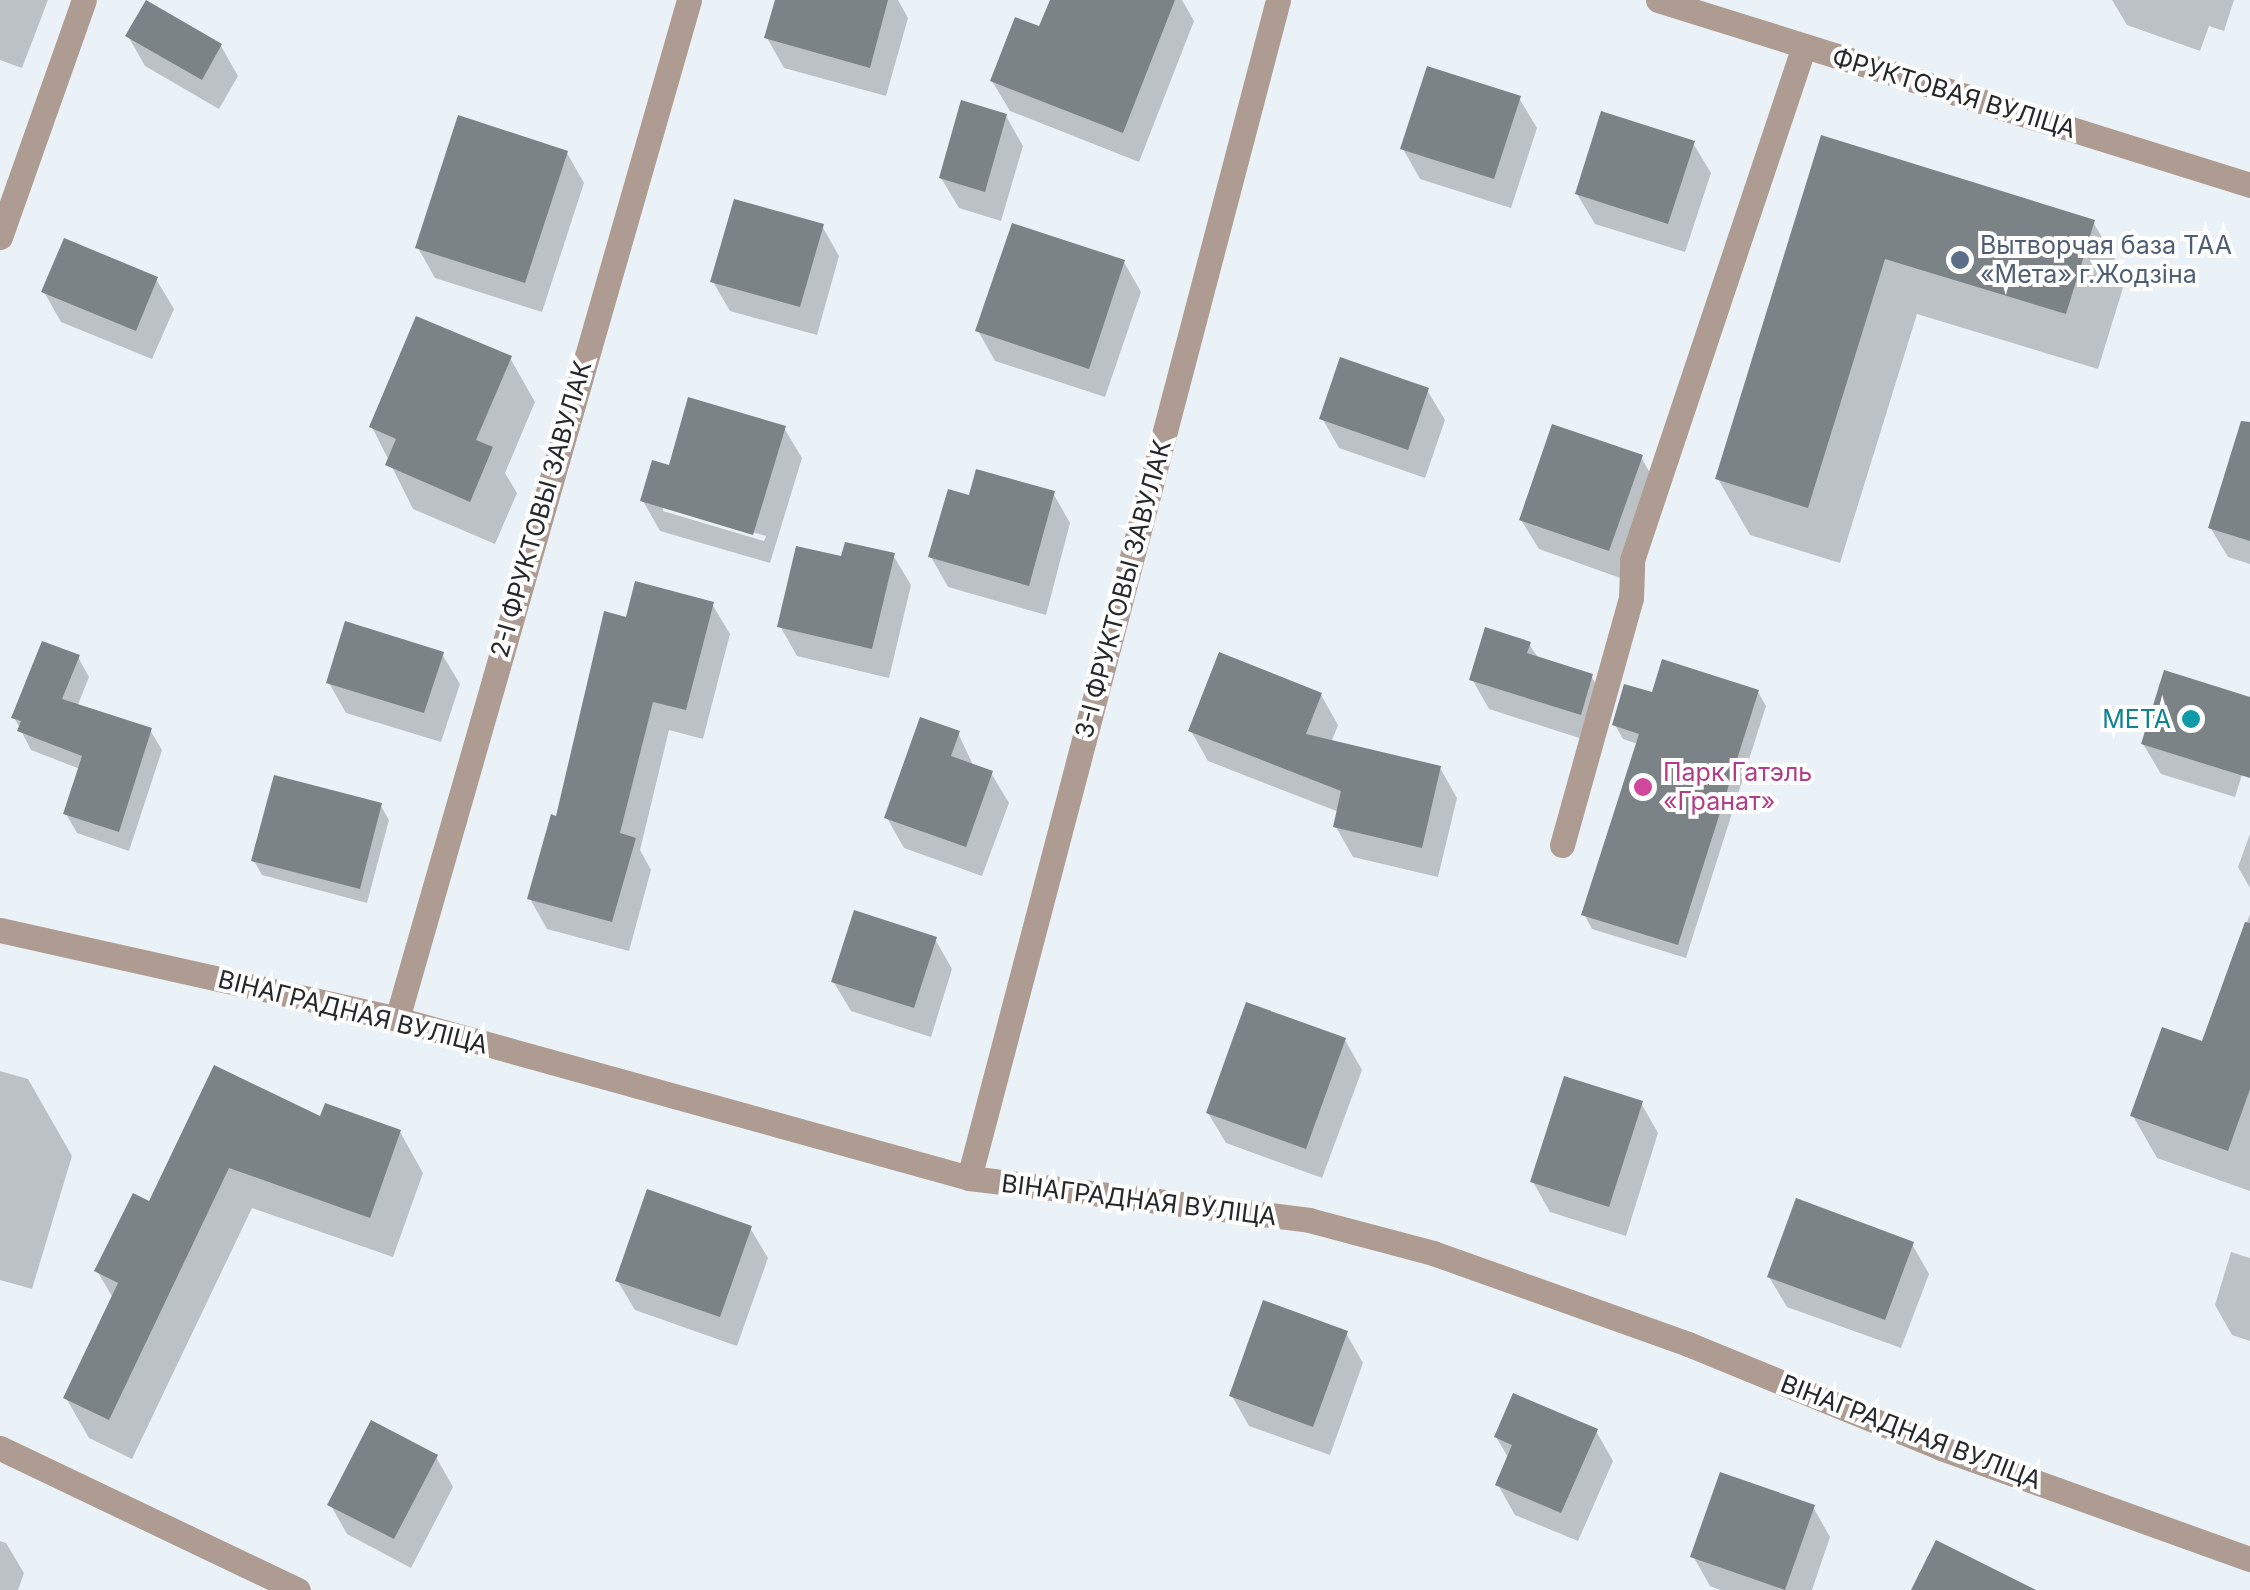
<!DOCTYPE html>
<meta charset="utf-8">
<style>
body{margin:0}
#map{position:relative;width:2250px;height:1590px;overflow:hidden;background:#ebf2f7;font-family:Inter,sans-serif}
div>[style]{position:absolute}
[style*='--x']{left:calc(var(--x)*1px);top:calc(var(--y)*1px);width:calc(var(--w)*1px);rotate:calc(var(--a)*1deg)}
.shadow>*{inset:0;background:#0003}
.building>*{inset:0;background:#7c8387}
.service>*{height:25px;margin:-12.5px;padding:0 12.5px;transform-origin:12.5px;border-radius:12.5px;background:#ae9b92}
.minor>*{height:25px;margin:-12.5px;padding:0 12.5px;transform-origin:12.5px;border-radius:12.5px;background:#ae9b92}
.dots>*{width:28px;height:28px;translate:-50% -50%;box-sizing:border-box;border:5px solid #fff;border-radius:50%}
span{translate:-50% -50%;white-space:nowrap;text-align:center;line-height:1.15;-webkit-text-stroke:8px #fff;paint-order:stroke}
.street-label{font-size:25px;color:#252729}
.service-label{font-size:25px;color:#4e5e75}
.left{translate:0 -50%;text-align:left}
.culture-label{font-size:25px;color:#0d838f}
.right{translate:-100% -50%;text-align:right}
.hotel-label{font-size:25px;color:#b23c85}
</style>
<div id="map">
<div class="shadow">
<div style="clip-path:polygon(0 0,48px 0,22px 68px,0 60px)"></div>
<div style="clip-path:polygon(796px 0,898px 0,908px 18px,886px 96px,784px 68px,767px 38px)"></div>
<div style="clip-path:polygon(1052px 0,1182px 0,1194px 21px,1139px 162px,1010px 111px,992px 81px,1041px 29px)"></div>
<div style="clip-path:polygon(2112px 0,2234px 0,2224px 31px,2209px 26px,2200px 51px,2127px 25px)"></div>
<div style="clip-path:polygon(128px 36px,221px 46px,238px 76px,219px 109px,145px 66px)"></div>
<div style="clip-path:polygon(1519px 98px,1537px 128px,1511px 208px,1420px 179px,1403px 149px)"></div>
<div style="clip-path:polygon(1006px 116px,1023px 146px,1001px 221px,959px 208px,941px 178px)"></div>
<div style="clip-path:polygon(1823px 139px,2093px 222px,2126px 278px,2098px 369px,1917px 314px,1840px 563px,1750px 535px,1718px 479px)"></div>
<div style="clip-path:polygon(1693px 143px,1711px 173px,1685px 252px,1595px 224px,1577px 194px)"></div>
<div style="clip-path:polygon(567px 153px,584px 183px,542px 312px,435px 278px,418px 248px)"></div>
<div style="clip-path:polygon(822px 226px,839px 256px,817px 335px,730px 311px,713px 282px)"></div>
<div style="clip-path:polygon(1124px 262px,1141px 292px,1105px 397px,995px 361px,978px 331px)"></div>
<div style="clip-path:polygon(156px 279px,174px 309px,152px 359px,61px 322px,44px 292px)"></div>
<div style="clip-path:polygon(510px 358px,535px 402px,505px 473px,517px 493px,495px 544px,413px 509px,372px 427px)"></div>
<div style="clip-path:polygon(1427px 390px,1445px 420px,1425px 478px,1339px 448px,1322px 418px)"></div>
<div style="clip-path:polygon(evenodd,784px 428px,802px 458px,770px 563px,660px 531px,643px 501px,670px 468px,784px 428px,663px 505px,766px 536px,764px 541px,663px 511px,663px 505px)"></div>
<div style="clip-path:polygon(2250px 435px,2250px 564px,2228px 557px,2210px 527px)"></div>
<div style="clip-path:polygon(1641px 457px,1658px 487px,1626px 580px,1539px 549px,1521px 520px)"></div>
<div style="clip-path:polygon(1053px 493px,1070px 523px,1046px 615px,948px 587px,931px 557px,970px 498px)"></div>
<div style="clip-path:polygon(893px 555px,911px 585px,889px 678px,797px 656px,780px 626px,843px 559px)"></div>
<div style="clip-path:polygon(712px 604px,730px 634px,703px 739px,669px 730px,640px 850px,651px 870px,629px 951px,547px 929px,530px 899px,628px 620px)"></div>
<div style="clip-path:polygon(1529px 644px,1539px 659px,1591px 676px,1609px 706px,1598px 744px,1489px 709px,1472px 679px)"></div>
<div style="clip-path:polygon(442px 654px,460px 684px,441px 742px,346px 713px,329px 683px)"></div>
<div style="clip-path:polygon(78px 657px,89px 677px,77px 707px,150px 730px,162px 750px,129px 851px,77px 833px,66px 814px,80px 769px,31px 750px,14px 717px)"></div>
<div style="clip-path:polygon(1758px 692px,1766px 706px,1686px 958px,1592px 929px,1584px 914px,1638px 744px,1623px 739px,1615px 725px,1653px 696px)"></div>
<div style="clip-path:polygon(1321px 695px,1338px 725px,1331px 743px,1440px 768px,1457px 798px,1438px 877px,1353px 857px,1336px 827px,1339px 812px,1208px 761px,1191px 731px)"></div>
<div style="clip-path:polygon(2250px 714px,2250px 749px,2235px 797px,2161px 774px,2143px 744px)"></div>
<div style="clip-path:polygon(958px 733px,974px 767px,991px 773px,1009px 803px,982px 876px,904px 848px,887px 818px)"></div>
<div style="clip-path:polygon(381px 806px,389px 820px,367px 903px,262px 875px,254px 861px)"></div>
<div style="clip-path:polygon(2250px 834px,2250px 888px,2238px 867px)"></div>
<div style="clip-path:polygon(2250px 914px,2250px 1191px,2157px 1158px,2133px 1116px,2203px 1044px)"></div>
<div style="clip-path:polygon(935px 939px,952px 969px,931px 1037px,851px 1011px,833px 981px)"></div>
<div style="clip-path:polygon(1345px 1040px,1362px 1070px,1322px 1178px,1226px 1143px,1208px 1113px)"></div>
<div style="clip-path:polygon(0 1071px,28px 1079px,72px 1156px,32px 1289px,0 1280px)"></div>
<div style="clip-path:polygon(1641px 1103px,1658px 1133px,1626px 1236px,1550px 1212px,1533px 1182px)"></div>
<div style="clip-path:polygon(321px 1120px,400px 1132px,423px 1173px,393px 1257px,252px 1208px,132px 1459px,89px 1438px,66px 1398px,113px 1298px,97px 1271px,150px 1204px)"></div>
<div style="clip-path:polygon(750px 1228px,768px 1258px,737px 1346px,635px 1310px,617px 1280px)"></div>
<div style="clip-path:polygon(1912px 1244px,1929px 1274px,1901px 1348px,1787px 1307px,1769px 1277px)"></div>
<div style="clip-path:polygon(2231px 1252px,2250px 1258px,2250px 1341px,2232px 1335px,2215px 1305px)"></div>
<div style="clip-path:polygon(1346px 1333px,1363px 1363px,1330px 1455px,1249px 1426px,1232px 1396px)"></div>
<div style="clip-path:polygon(1596px 1431px,1613px 1461px,1578px 1541px,1515px 1515px,1498px 1485px,1509px 1459px,1496px 1437px)"></div>
<div style="clip-path:polygon(436px 1457px,453px 1487px,411px 1568px,347px 1534px,330px 1504px)"></div>
<div style="clip-path:polygon(1813px 1507px,1830px 1537px,1812px 1590px,1720px 1590px,1710px 1586px,1693px 1556px)"></div>
<div style="clip-path:polygon(0 1541px,6px 1543px,24px 1573px,18px 1590px,0 1590px)"></div>
</div>
<div class="building">
<div style="clip-path:polygon(146px 0,222px 44px,202px 80px,125px 36px)"></div>
<div style="clip-path:polygon(775px 0,888px 0,870px 68px,764px 38px)"></div>
<div style="clip-path:polygon(1050px 0,1175px 0,1123px 133px,990px 81px,1015px 17px,1039px 26px)"></div>
<div style="clip-path:polygon(1427px 66px,1521px 96px,1494px 179px,1400px 149px)"></div>
<div style="clip-path:polygon(961px 100px,1007px 114px,985px 192px,939px 178px)"></div>
<div style="clip-path:polygon(1601px 111px,1695px 141px,1668px 224px,1575px 194px)"></div>
<div style="clip-path:polygon(458px 115px,568px 151px,525px 283px,415px 248px)"></div>
<div style="clip-path:polygon(1821px 135px,2095px 220px,2066px 314px,1885px 259px,1808px 508px,1715px 479px)"></div>
<div style="clip-path:polygon(734px 199px,824px 224px,800px 307px,710px 282px)"></div>
<div style="clip-path:polygon(1012px 223px,1125px 260px,1089px 369px,975px 331px)"></div>
<div style="clip-path:polygon(64px 238px,158px 277px,136px 331px,41px 292px)"></div>
<div style="clip-path:polygon(416px 316px,512px 356px,476px 440px,493px 447px,470px 502px,385px 465px,396px 439px,369px 427px)"></div>
<div style="clip-path:polygon(1340px 357px,1429px 388px,1408px 450px,1319px 419px)"></div>
<div style="clip-path:polygon(688px 397px,786px 426px,753px 535px,640px 501px,652px 460px,669px 465px)"></div>
<div style="clip-path:polygon(2241px 421px,2250px 422px,2250px 541px,2208px 528px)"></div>
<div style="clip-path:polygon(1552px 424px,1643px 455px,1609px 551px,1519px 520px)"></div>
<div style="clip-path:polygon(976px 469px,1055px 491px,1029px 586px,928px 557px,948px 489px,969px 495px)"></div>
<div style="clip-path:polygon(845px 542px,895px 553px,872px 649px,777px 627px,796px 546px,841px 556px)"></div>
<div style="clip-path:polygon(635px 581px,714px 602px,686px 710px,653px 702px,620px 833px,636px 838px,612px 922px,527px 899px,551px 814px,556px 816px,604px 611px,626px 617px)"></div>
<div style="clip-path:polygon(345px 621px,444px 652px,424px 713px,326px 683px)"></div>
<div style="clip-path:polygon(1485px 627px,1531px 642px,1527px 653px,1593px 674px,1581px 715px,1469px 680px)"></div>
<div style="clip-path:polygon(42px 641px,80px 655px,62px 699px,152px 728px,119px 832px,63px 814px,82px 756px,17px 731px,21px 721px,11px 718px)"></div>
<div style="clip-path:polygon(1219px 652px,1322px 693px,1306px 734px,1441px 766px,1422px 848px,1333px 827px,1341px 791px,1188px 731px)"></div>
<div style="clip-path:polygon(1662px 659px,1759px 690px,1678px 945px,1581px 915px,1639px 734px,1612px 725px,1624px 684px,1652px 692px)"></div>
<div style="clip-path:polygon(2164px 670px,2250px 697px,2250px 778px,2141px 744px)"></div>
<div style="clip-path:polygon(920px 717px,960px 731px,951px 756px,993px 771px,966px 847px,884px 818px)"></div>
<div style="clip-path:polygon(274px 775px,382px 803px,360px 889px,251px 861px)"></div>
<div style="clip-path:polygon(854px 910px,937px 937px,914px 1008px,831px 982px)"></div>
<div style="clip-path:polygon(2245px 922px,2250px 923px,2250px 1089px,2228px 1151px,2130px 1116px,2162px 1027px,2202px 1041px)"></div>
<div style="clip-path:polygon(1246px 1002px,1346px 1038px,1306px 1149px,1206px 1113px)"></div>
<div style="clip-path:polygon(214px 1065px,320px 1116px,325px 1103px,401px 1130px,370px 1218px,229px 1168px,109px 1420px,63px 1398px,118px 1283px,94px 1271px,133px 1193px,149px 1201px)"></div>
<div style="clip-path:polygon(1564px 1076px,1643px 1101px,1609px 1207px,1530px 1182px)"></div>
<div style="clip-path:polygon(647px 1189px,752px 1226px,720px 1317px,615px 1281px)"></div>
<div style="clip-path:polygon(1796px 1198px,1914px 1242px,1885px 1320px,1767px 1277px)"></div>
<div style="clip-path:polygon(1263px 1300px,1348px 1331px,1313px 1427px,1229px 1396px)"></div>
<div style="clip-path:polygon(1513px 1393px,1598px 1429px,1561px 1513px,1495px 1485px,1512px 1445px,1494px 1437px)"></div>
<div style="clip-path:polygon(371px 1420px,438px 1455px,394px 1539px,327px 1505px)"></div>
<div style="clip-path:polygon(1720px 1472px,1815px 1505px,1785px 1590px,1690px 1557px)"></div>
<div style="clip-path:polygon(1936px 1540px,2036px 1590px,1911px 1590px)"></div>
</div>
<div class="service">
<div style="--x:1562;--y:845;--w:256;--a:-74.4"></div>
<div style="--x:1631;--y:598;--w:38;--a:-88"></div>
<div style="--x:1632;--y:560;--w:542;--a:-71.5"></div>
</div>
<div class="minor">
<div style="--x:1658;--y:0;--w:620;--a:17.35"></div>
<div style="--x:0;--y:237;--w:251;--a:-70.5"></div>
<div style="--x:0;--y:930;--w:407;--a:12.6"></div>
<div style="--x:397;--y:1019;--w:594;--a:15.53"></div>
<div style="--x:969;--y:1178;--w:343;--a:7"></div>
<div style="--x:1309;--y:1220;--w:128;--a:14.9"></div>
<div style="--x:1433;--y:1253;--w:271;--a:19.6"></div>
<div style="--x:1688;--y:1344;--w:274;--a:22.3"></div>
<div style="--x:1941;--y:1448;--w:328;--a:19.8"></div>
<div style="--x:397;--y:1019;--w:1060;--a:-74.01"></div>
<div style="--x:969;--y:1178;--w:1218;--a:-75.3"></div>
<div style="--x:0;--y:1448;--w:330;--a:25.5"></div>
</div>
<div class="dots">
<div style="left:1960px;top:260px;background:#5c6f8a"></div>
<div style="left:2191px;top:719px;background:#0f9aa8"></div>
<div style="left:1643px;top:787px;background:#d1479c"></div>
</div>
<div class="street-label">
<span style="left:1954px;top:93px;rotate:17deg">ФРУКТОВАЯ ВУЛІЦА</span>
<span style="left:541px;top:509px;rotate:-74deg">2-І ФРУКТОВЫ ЗАВУЛАК</span>
<span style="left:1123px;top:589px;rotate:-75deg">3-І ФРУКТОВЫ ЗАВУЛАК</span>
<span style="left:353px;top:1012px;rotate:14deg">ВІНАГРАДНАЯ ВУЛІЦА</span>
<span style="left:1139px;top:1200px;rotate:7deg">ВІНАГРАДНАЯ ВУЛІЦА</span>
<span style="left:1911px;top:1432px;rotate:21deg">ВІНАГРАДНАЯ ВУЛІЦА</span>
</div>
<div class="service-label">
<span class="left" style="left:1980px;top:260px">Вытворчая база ТАА<br>«Мета» г.Жодзіна</span>
</div>
<div class="culture-label">
<span class="right" style="left:2171px;top:719px">МЕТА</span>
</div>
<div class="hotel-label">
<span class="left" style="left:1663px;top:787px">Парк Гатэль<br>«Гранат»</span>
</div>
</div>
